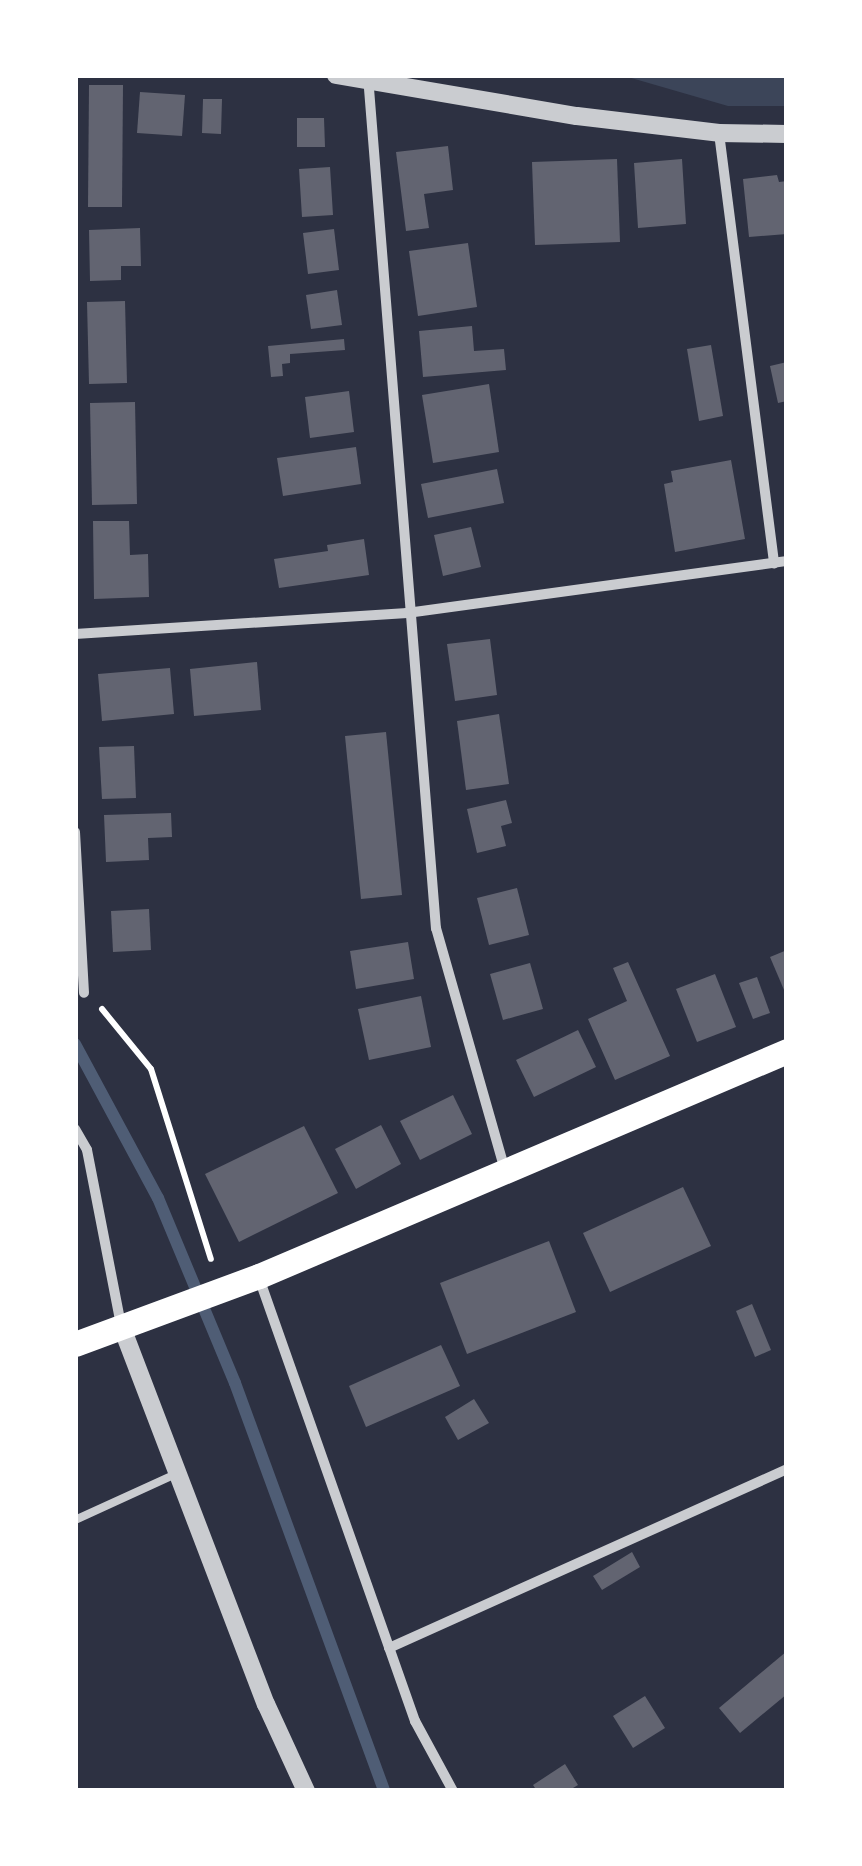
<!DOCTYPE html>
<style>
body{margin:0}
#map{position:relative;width:862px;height:1866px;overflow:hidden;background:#2d3142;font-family:"Source Sans 3",sans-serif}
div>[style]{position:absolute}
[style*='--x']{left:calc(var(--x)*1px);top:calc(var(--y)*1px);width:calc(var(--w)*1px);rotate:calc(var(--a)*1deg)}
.green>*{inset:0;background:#3c4559}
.stream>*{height:12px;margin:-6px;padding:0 6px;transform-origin:6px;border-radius:6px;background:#4f5d75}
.building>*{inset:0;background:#626471}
.path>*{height:6px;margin:-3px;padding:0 3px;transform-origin:3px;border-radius:3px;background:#fff}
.service>*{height:8px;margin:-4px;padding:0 4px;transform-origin:4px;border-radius:4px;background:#caccd0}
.minor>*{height:10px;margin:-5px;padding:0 5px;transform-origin:5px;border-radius:5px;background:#caccd0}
.tertiary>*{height:18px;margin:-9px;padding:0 9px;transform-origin:9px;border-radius:9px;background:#caccd0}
.primary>*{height:25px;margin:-12.5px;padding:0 12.5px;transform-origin:12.5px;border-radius:12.5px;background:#fff}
span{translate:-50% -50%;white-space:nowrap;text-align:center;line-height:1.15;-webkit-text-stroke:8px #fff;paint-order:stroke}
.frame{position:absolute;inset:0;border:78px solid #fff;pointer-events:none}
</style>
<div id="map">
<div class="green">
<div style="clip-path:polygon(621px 75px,787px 75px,787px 106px,728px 106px)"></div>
</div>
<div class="stream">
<div style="--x:75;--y:1044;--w:175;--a:61.7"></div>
<div style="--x:158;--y:1198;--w:200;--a:67.4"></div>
<div style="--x:235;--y:1383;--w:434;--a:69.9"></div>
</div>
<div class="building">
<div style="clip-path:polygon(89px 85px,123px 85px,122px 207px,88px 207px)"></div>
<div style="clip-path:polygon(140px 92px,185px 95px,182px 136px,137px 133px)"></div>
<div style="clip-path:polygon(203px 99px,222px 99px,221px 134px,202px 133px)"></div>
<div style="clip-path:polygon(297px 118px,324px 118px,325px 147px,297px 147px)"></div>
<div style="clip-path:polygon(448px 146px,453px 190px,424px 194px,429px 228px,406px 231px,396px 152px)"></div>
<div style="clip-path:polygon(617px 159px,620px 242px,535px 245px,532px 162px)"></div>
<div style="clip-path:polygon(682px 159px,686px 224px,638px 228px,634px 163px)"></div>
<div style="clip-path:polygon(330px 167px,333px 215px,302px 217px,299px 169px)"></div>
<div style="clip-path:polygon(777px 175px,779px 182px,787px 181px,787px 234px,749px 237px,743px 179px)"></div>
<div style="clip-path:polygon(140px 228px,141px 266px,121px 266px,121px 280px,90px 281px,89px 230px)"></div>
<div style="clip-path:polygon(334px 229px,339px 270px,308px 274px,303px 233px)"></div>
<div style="clip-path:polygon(468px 243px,477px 307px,418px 316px,409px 251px)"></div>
<div style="clip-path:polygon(337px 290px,342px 325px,311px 329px,306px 295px)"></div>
<div style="clip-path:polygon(125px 301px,127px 383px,89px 384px,87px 302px)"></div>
<div style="clip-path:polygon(472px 326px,474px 351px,504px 349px,506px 370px,423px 377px,419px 331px)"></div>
<div style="clip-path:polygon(344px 339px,345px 350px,290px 354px,290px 363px,282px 364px,283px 376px,271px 377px,268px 346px)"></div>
<div style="clip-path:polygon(711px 345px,723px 416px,699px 421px,687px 349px)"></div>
<div style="clip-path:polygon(787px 362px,787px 401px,778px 403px,770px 366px)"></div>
<div style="clip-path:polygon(489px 384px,499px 452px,433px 463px,422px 395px)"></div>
<div style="clip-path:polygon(349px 391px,354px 432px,310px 438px,305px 397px)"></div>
<div style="clip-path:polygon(135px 402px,137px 504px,92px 505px,90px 403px)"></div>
<div style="clip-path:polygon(356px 447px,361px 484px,283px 496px,277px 458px)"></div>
<div style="clip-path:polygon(731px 460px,745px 539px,675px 552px,664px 484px,673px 482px,671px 471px)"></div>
<div style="clip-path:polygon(497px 469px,504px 503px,428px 518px,421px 484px)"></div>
<div style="clip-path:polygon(93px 521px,129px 521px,130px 555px,148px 554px,149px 597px,94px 599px)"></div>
<div style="clip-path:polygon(471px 527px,481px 567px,443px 576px,434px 535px)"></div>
<div style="clip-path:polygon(364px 539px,369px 575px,279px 588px,274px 559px,328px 551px,327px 545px)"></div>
<div style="clip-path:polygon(490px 639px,497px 695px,455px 701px,447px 644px)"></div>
<div style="clip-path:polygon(257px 662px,261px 710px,194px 716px,190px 669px)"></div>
<div style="clip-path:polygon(170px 668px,174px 714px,102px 721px,98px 674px)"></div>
<div style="clip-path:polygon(499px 714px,509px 784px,466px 790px,457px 721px)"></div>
<div style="clip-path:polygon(386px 732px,402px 895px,361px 899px,345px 736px)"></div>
<div style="clip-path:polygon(134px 746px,136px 798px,102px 799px,99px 747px)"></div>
<div style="clip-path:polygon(506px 800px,512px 823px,501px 826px,506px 846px,477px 853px,467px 809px)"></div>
<div style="clip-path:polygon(171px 813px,172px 837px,148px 838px,149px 860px,106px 862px,104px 815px)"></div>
<div style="clip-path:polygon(517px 888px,529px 935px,489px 945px,477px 898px)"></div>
<div style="clip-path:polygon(149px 909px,151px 950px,113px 952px,111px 911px)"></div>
<div style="clip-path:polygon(408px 942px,414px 979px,356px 989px,350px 951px)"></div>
<div style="clip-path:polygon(787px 950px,787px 997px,770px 957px)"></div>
<div style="clip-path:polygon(628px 962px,670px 1056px,615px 1080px,588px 1019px,627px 1001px,613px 968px)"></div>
<div style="clip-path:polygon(530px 963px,543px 1009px,503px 1020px,490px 974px)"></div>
<div style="clip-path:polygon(715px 974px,736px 1027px,697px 1042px,676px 989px)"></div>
<div style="clip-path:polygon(757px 977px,770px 1013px,753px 1019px,739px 983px)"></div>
<div style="clip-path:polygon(421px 996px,431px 1047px,369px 1060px,358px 1009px)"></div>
<div style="clip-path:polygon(578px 1030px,596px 1067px,534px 1097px,516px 1060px)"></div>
<div style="clip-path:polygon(453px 1095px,472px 1134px,420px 1160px,400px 1121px)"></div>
<div style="clip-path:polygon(381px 1125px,401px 1164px,356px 1189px,335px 1149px)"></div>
<div style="clip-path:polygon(304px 1126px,338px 1193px,239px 1242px,205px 1174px)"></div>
<div style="clip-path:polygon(683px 1187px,711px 1246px,610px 1292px,583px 1233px)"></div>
<div style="clip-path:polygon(549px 1241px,576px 1312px,467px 1354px,440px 1283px)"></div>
<div style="clip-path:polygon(752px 1304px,771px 1350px,755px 1357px,736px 1311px)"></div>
<div style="clip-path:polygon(441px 1345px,460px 1386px,366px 1427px,349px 1386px)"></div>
<div style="clip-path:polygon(474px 1399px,489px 1423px,458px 1440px,445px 1417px)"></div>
<div style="clip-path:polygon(632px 1552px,640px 1567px,602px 1590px,593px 1576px)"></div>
<div style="clip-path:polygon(787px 1651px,787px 1694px,740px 1733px,719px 1708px)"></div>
<div style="clip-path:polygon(645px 1696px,665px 1728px,633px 1748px,613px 1716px)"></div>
<div style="clip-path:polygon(565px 1764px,578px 1785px,568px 1791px,537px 1791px,533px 1785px)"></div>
</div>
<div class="path">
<div style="--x:102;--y:1009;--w:77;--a:50.8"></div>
<div style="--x:151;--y:1069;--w:199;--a:72.5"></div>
</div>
<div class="service">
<div style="--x:75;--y:1520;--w:111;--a:-24.5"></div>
</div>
<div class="minor">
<div style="--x:368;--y:76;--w:855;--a:85.44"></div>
<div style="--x:436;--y:928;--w:253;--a:74.1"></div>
<div style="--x:719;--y:133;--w:434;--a:82.7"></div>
<div style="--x:75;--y:634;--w:333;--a:-3.6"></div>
<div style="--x:407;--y:613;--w:384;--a:-7.8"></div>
<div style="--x:75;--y:832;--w:161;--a:86.8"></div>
<div style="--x:75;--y:1129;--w:24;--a:60"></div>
<div style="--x:87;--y:1150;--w:178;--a:79"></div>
<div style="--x:259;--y:1278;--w:470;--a:70.6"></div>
<div style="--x:415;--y:1721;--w:80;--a:61.5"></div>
<div style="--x:389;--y:1648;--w:436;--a:-24.2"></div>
</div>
<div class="tertiary">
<div style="--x:336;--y:75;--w:244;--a:9.7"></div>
<div style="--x:577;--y:116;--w:143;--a:6.8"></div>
<div style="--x:719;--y:133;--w:68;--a:0.8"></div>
<div style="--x:121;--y:1325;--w:406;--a:69.1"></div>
<div style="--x:266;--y:1704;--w:96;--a:65.3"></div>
</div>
<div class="primary">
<div style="--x:75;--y:1344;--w:196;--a:-20.3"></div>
<div style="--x:259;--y:1276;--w:574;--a:-23.08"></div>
</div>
<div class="frame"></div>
</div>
